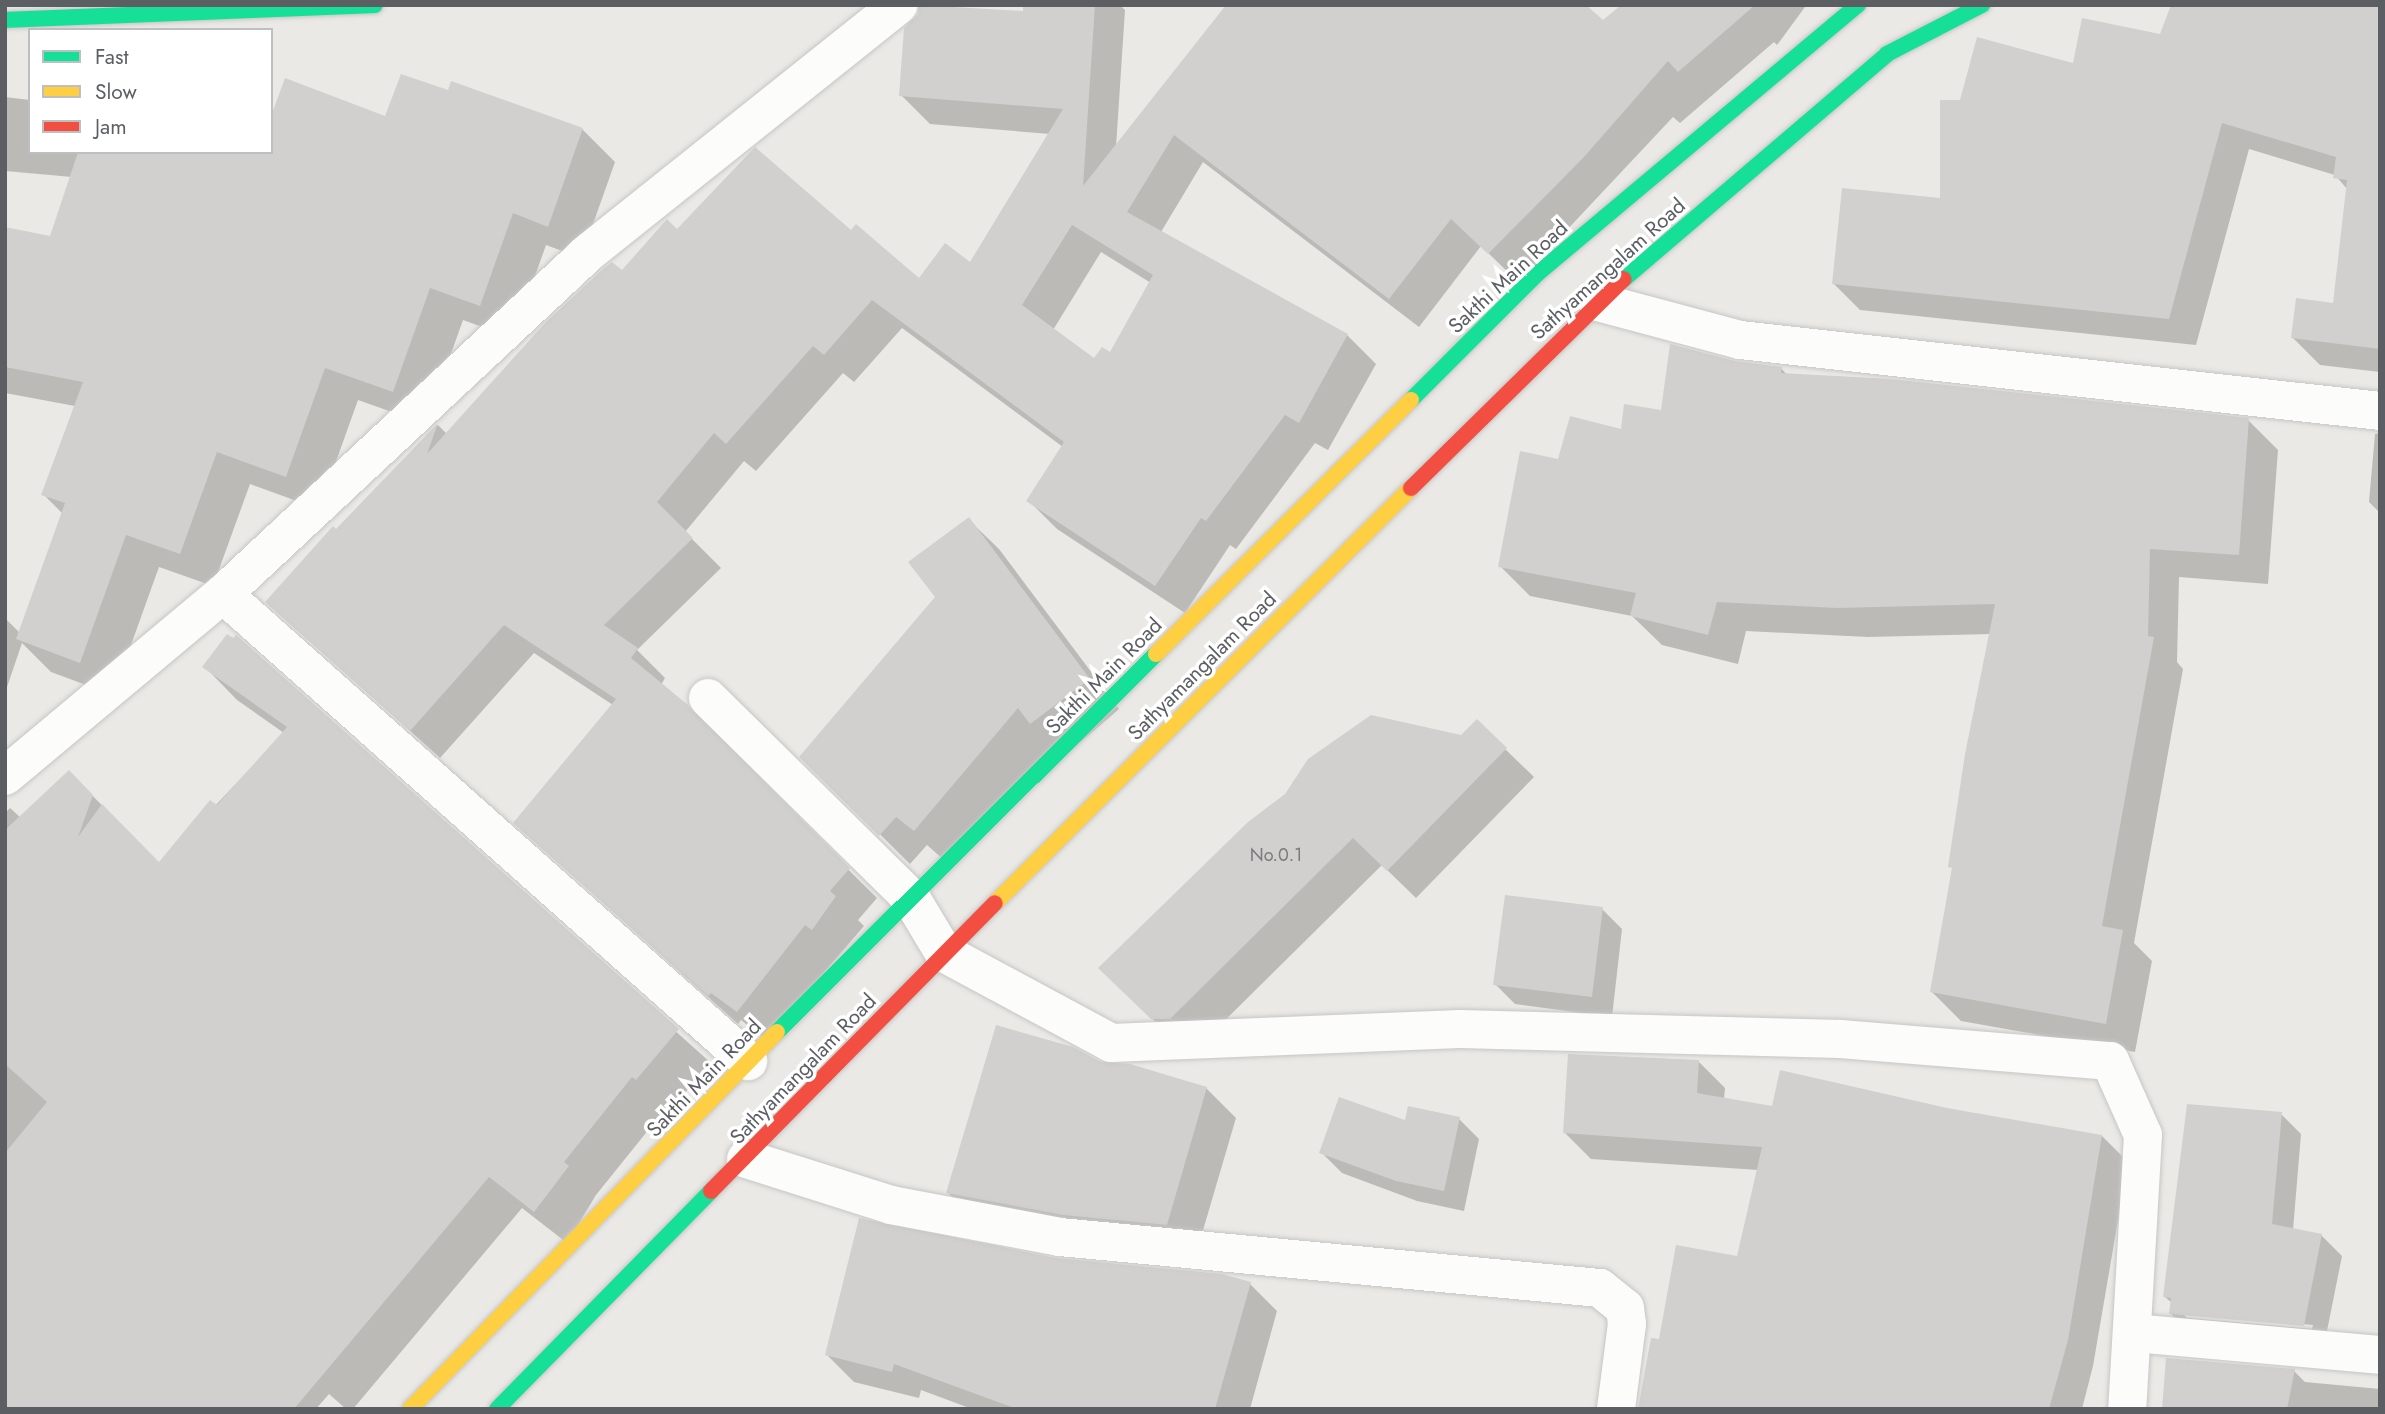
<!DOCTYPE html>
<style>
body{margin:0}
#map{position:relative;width:2385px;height:1414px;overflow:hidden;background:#eae9e5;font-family:Jost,sans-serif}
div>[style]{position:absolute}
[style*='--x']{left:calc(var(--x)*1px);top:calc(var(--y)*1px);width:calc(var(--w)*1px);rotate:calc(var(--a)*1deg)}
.shadow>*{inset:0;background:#0003}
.building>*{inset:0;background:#d1d0ce}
.roads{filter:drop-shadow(0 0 2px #c6c6c6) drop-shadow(0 0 2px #c6c6c6)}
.street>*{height:38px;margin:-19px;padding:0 19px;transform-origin:19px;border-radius:19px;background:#fcfcfb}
.fast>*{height:16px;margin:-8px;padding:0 8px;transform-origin:8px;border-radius:8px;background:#16e098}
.slow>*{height:16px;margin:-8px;padding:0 8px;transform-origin:8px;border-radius:8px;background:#ffcf43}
.jam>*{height:16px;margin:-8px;padding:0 8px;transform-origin:8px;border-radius:8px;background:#f24e42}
span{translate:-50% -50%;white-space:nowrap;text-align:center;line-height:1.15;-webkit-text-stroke:7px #fff;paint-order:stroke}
.number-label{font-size:18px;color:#7a7c7f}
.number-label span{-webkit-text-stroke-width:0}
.street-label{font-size:21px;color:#5b5f63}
.frame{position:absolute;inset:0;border:7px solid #5b5f63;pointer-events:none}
.legend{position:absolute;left:28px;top:28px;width:245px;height:126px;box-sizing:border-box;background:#fff;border:2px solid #bdbfc1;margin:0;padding:9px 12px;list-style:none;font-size:21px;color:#5b5f63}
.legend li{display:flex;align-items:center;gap:14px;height:35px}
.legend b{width:35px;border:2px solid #bdbfc1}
</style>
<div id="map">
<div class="shadow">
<div style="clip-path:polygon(evenodd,1025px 5px,1120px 5px,1125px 10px,1116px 147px,1603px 22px,1624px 5px,1805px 7px,1777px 45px,1774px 42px,1680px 123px,1673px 117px,1518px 282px,1481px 246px,1419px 327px,1203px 162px,1161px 232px,1347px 335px,1376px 364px,1328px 450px,1315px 443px,1236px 549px,1230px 545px,1185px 613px,1057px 529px,1028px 500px,1063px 447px,902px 328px,854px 382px,843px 373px,756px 471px,744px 461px,685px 532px,721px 568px,637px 650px,665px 678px,661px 685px,877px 898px,858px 920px,864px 926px,766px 1040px,741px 1020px,738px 1024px,515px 823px,613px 705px,534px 653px,440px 758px,268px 602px,438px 425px,447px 434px,622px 272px,678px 232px,851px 233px,919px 281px,971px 264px,1050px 134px,930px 124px,901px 95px,1025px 13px,1025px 5px,1101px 252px,1151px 283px,1110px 355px,1094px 360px,1053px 330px,1101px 252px)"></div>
<div style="clip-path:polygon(2380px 27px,2380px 372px,2320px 365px,2293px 338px,2335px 305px,2348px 190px,2335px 175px,2249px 149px,2196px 345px,1860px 310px,1833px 283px,1941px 200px,1961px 102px,2161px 36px)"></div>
<div style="clip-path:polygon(449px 92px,582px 129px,615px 162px,581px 258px,546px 245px,513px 338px,463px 320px,426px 424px,358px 400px,319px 509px,250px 484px,213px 586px,159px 567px,113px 695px,51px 672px,22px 643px,5px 693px,5px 618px,20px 633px,63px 514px,43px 494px,75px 406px,5px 393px,5px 229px,51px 238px,72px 177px,5px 171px,5px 97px,30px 100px,30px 152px,271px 152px,271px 113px,386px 118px)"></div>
<div style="clip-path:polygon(1734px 363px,1781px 368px,1788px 376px,2248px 420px,2278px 450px,2268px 584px,2179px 577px,2177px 662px,2183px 669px,2134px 943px,2152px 961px,2135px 1052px,1961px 1021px,1932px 992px,1991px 634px,1868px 637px,1746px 631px,1738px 664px,1662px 645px,1632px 616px,1530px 596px,1500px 566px,1559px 461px,1662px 412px)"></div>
<div style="clip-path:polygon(2380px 433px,2380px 513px,2369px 502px,2375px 434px)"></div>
<div style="clip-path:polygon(969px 520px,999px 549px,1119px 709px,944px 860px,927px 845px,910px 864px,802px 757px,937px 597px)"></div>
<div style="clip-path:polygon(236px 637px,711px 1063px,669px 1111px,666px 1108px,596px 1195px,567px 1243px,522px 1208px,353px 1409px,346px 1409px,329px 1394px,316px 1409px,5px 1409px,5px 813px,10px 808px,21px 818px,69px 772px,160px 864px,284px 733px,237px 700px,205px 667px)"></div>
<div style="clip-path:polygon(1477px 722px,1534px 777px,1416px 898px,1382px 865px,1199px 1046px,1181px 1047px,1101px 968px,1462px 737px)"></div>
<div style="clip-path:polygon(1602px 909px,1622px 929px,1612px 1017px,1515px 1004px,1495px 984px)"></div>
<div style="clip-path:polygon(1699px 1062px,1725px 1088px,1724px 1099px,1773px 1108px,1946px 1110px,2102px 1136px,2128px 1162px,2093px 1366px,2082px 1409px,1639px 1409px,1661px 1341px,1739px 1258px,1759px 1170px,1591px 1159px,1565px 1133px)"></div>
<div style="clip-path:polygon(1101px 1064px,1206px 1088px,1236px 1118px,1196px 1254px,978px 1222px,948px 1193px)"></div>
<div style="clip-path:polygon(evenodd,2281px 1114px,2301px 1134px,2293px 1230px,2321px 1235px,2342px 1256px,2324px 1346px,2192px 1334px,2171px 1314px,2172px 1303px,2165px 1297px,2281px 1114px,2183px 1314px,2313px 1325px,2312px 1329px,2187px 1318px,2183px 1314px)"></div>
<div style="clip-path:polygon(1459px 1119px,1479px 1139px,1464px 1211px,1417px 1201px,1342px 1173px,1321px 1152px,1406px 1122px)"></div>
<div style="clip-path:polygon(1056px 1260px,1250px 1284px,1277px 1311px,1250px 1409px,972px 1409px,921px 1390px,919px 1398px,854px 1382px,826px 1354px)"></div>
<div style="clip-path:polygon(2294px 1371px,2305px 1382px,2380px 1389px,2380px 1409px,2164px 1409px)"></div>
</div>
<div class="building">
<div style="clip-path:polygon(evenodd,919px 5px,1023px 11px,1023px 5px,1095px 5px,1083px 186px,1226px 5px,1586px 5px,1603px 20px,1621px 5px,1755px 5px,1678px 72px,1668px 61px,1584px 157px,1488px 254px,1451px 219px,1389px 299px,1174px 135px,1127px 212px,1348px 334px,1299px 423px,1285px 415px,1206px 521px,1201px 518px,1155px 586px,1026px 501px,1064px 442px,872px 300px,824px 355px,813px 346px,726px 444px,714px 433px,657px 502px,693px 538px,604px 625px,638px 648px,631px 658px,688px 705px,850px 868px,830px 891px,836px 896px,812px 930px,805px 925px,737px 1012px,711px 993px,708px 996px,513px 823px,616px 699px,504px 625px,410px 731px,265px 602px,333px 526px,336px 529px,438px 423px,427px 454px,545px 323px,603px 269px,612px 262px,622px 270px,667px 219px,677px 229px,755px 147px,851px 230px,856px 224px,919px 278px,945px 243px,970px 262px,1063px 109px,899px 96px,904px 28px,918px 14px,919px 5px,1072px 225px,1153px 275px,1110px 352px,1102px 347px,1094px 358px,1022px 305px,1072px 225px)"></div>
<div style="clip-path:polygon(2171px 5px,2380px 5px,2380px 349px,2291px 338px,2296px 298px,2333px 303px,2347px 180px,2333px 178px,2336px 157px,2222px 123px,2169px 319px,1832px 284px,1842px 188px,1940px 198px,1940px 100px,1960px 100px,1977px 37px,2073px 63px,2082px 18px,2160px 34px)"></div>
<div style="clip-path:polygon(401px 74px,448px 90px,451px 81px,583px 128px,548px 227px,513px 213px,480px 306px,430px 288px,393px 392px,325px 368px,286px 477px,217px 452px,180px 554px,126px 535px,80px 663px,16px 639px,65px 503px,41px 495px,83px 382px,5px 367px,5px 227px,50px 236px,78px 152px,271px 152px,271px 116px,285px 78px,385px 116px)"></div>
<div style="clip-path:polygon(1670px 344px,1735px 361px,1782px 367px,1781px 373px,1891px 379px,2249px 418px,2239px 555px,2150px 549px,2148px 636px,2154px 637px,2102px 926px,2123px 930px,2106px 1024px,1930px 992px,1952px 868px,1948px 867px,1965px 754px,1995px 604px,1837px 608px,1717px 602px,1708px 635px,1630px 616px,1636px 593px,1498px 567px,1520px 451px,1558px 459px,1570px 416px,1621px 429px,1624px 404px,1661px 410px)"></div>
<div style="clip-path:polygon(969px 517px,1090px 679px,1030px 724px,1018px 708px,914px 831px,896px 817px,879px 836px,799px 757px,935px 597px,908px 562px)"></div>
<div style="clip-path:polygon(227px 634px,233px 638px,236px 635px,679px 1029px,636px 1080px,632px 1077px,564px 1162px,569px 1166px,534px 1212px,489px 1177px,294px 1409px,5px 1409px,5px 1153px,47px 1102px,5px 1064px,5px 830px,69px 770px,93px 795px,78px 837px,102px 804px,159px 862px,210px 800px,217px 805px,287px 727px,202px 667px)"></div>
<div style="clip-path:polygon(1371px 715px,1461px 735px,1477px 719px,1507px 748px,1387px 871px,1353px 838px,1170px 1019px,1151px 1019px,1098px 968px,1248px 822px,1285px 794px,1308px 759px)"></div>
<div style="clip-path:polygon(1505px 895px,1603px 907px,1592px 997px,1493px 985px)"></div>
<div style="clip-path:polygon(996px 1025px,1073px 1047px,1101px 1062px,1130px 1064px,1207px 1087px,1167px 1225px,1063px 1215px,946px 1193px)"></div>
<div style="clip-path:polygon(1568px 1054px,1699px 1060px,1697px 1093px,1772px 1106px,1780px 1070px,1947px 1108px,2102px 1135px,2068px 1340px,2049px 1409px,1638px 1409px,1651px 1338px,1659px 1339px,1676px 1245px,1737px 1256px,1762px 1147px,1563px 1133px)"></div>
<div style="clip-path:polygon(1339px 1097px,1405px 1120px,1408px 1106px,1460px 1117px,1444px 1191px,1396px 1181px,1319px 1153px)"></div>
<div style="clip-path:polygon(2187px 1104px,2282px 1112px,2272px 1224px,2322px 1234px,2304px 1326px,2169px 1314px,2171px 1298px,2163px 1297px)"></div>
<div style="clip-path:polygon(859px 1218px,1056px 1258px,1222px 1274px,1251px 1282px,1215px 1409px,1017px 1409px,894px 1364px,892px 1372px,825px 1355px)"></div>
<div style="clip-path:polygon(2166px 1358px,2295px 1369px,2287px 1409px,2162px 1409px)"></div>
</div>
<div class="roads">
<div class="street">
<div style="--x:1598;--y:302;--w:147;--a:15"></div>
<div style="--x:1740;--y:340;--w:644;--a:6.33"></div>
<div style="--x:223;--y:594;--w:703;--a:41.65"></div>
<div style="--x:708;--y:698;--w:285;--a:44.6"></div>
<div style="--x:911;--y:898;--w:64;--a:59"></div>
<div style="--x:944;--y:953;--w:190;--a:28.3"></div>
<div style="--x:1111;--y:1043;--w:349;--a:-2.3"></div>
<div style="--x:1460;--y:1029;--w:381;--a:1.5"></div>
<div style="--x:1841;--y:1039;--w:270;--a:4.7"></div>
<div style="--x:2110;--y:1061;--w:81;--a:66"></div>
<div style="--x:2143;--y:1135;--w:274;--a:93.3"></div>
<div style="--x:5;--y:776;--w:284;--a:-39.9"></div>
<div style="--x:223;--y:594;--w:501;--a:-43.06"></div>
<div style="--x:589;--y:252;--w:396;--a:-38.6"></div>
<div style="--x:746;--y:1159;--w:152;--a:17.6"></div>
<div style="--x:891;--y:1205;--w:172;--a:10.7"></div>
<div style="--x:1060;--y:1237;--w:542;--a:5.4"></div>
<div style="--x:1600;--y:1288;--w:32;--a:39"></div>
<div style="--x:1625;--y:1308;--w:16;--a:83"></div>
<div style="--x:1627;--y:1324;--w:86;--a:97.4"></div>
<div style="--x:2134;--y:1333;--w:247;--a:5.1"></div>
</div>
<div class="fast">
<div style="--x:5;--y:20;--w:370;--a:-2.3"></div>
<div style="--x:1624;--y:279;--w:346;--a:-40.5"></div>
<div style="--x:1887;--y:54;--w:107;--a:-27.3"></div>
<div style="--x:1411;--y:400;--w:178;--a:-45"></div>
<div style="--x:1537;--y:274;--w:419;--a:-40"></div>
<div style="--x:777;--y:1032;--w:535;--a:-44.92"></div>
<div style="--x:497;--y:1409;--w:305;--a:-45.5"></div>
</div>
<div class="slow">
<div style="--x:1156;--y:654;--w:360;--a:-44.9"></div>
<div style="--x:995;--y:903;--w:588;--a:-44.93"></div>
<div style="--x:410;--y:1409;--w:526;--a:-45.77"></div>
</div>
<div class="jam">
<div style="--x:1411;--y:488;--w:298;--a:-44.5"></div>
<div style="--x:711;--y:1191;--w:404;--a:-45.4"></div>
</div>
</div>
<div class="number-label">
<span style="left:1276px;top:855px">No.0.1</span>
</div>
<div class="street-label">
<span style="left:1608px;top:269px;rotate:-42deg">Sathyamangalam Road</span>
<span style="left:1508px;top:277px;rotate:-43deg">Sakthi Main Road</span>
<span style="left:1202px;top:666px;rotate:-45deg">Sathyamangalam Road</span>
<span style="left:1104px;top:676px;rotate:-45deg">Sakthi Main Road</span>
<span style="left:803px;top:1069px;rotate:-46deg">Sathyamangalam Road</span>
<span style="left:704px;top:1078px;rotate:-46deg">Sakthi Main Road</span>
</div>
<div class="frame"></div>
<ul class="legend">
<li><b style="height:9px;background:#16e098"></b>Fast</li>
<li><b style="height:9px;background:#ffcf43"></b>Slow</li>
<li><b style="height:9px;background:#f24e42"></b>Jam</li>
</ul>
</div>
